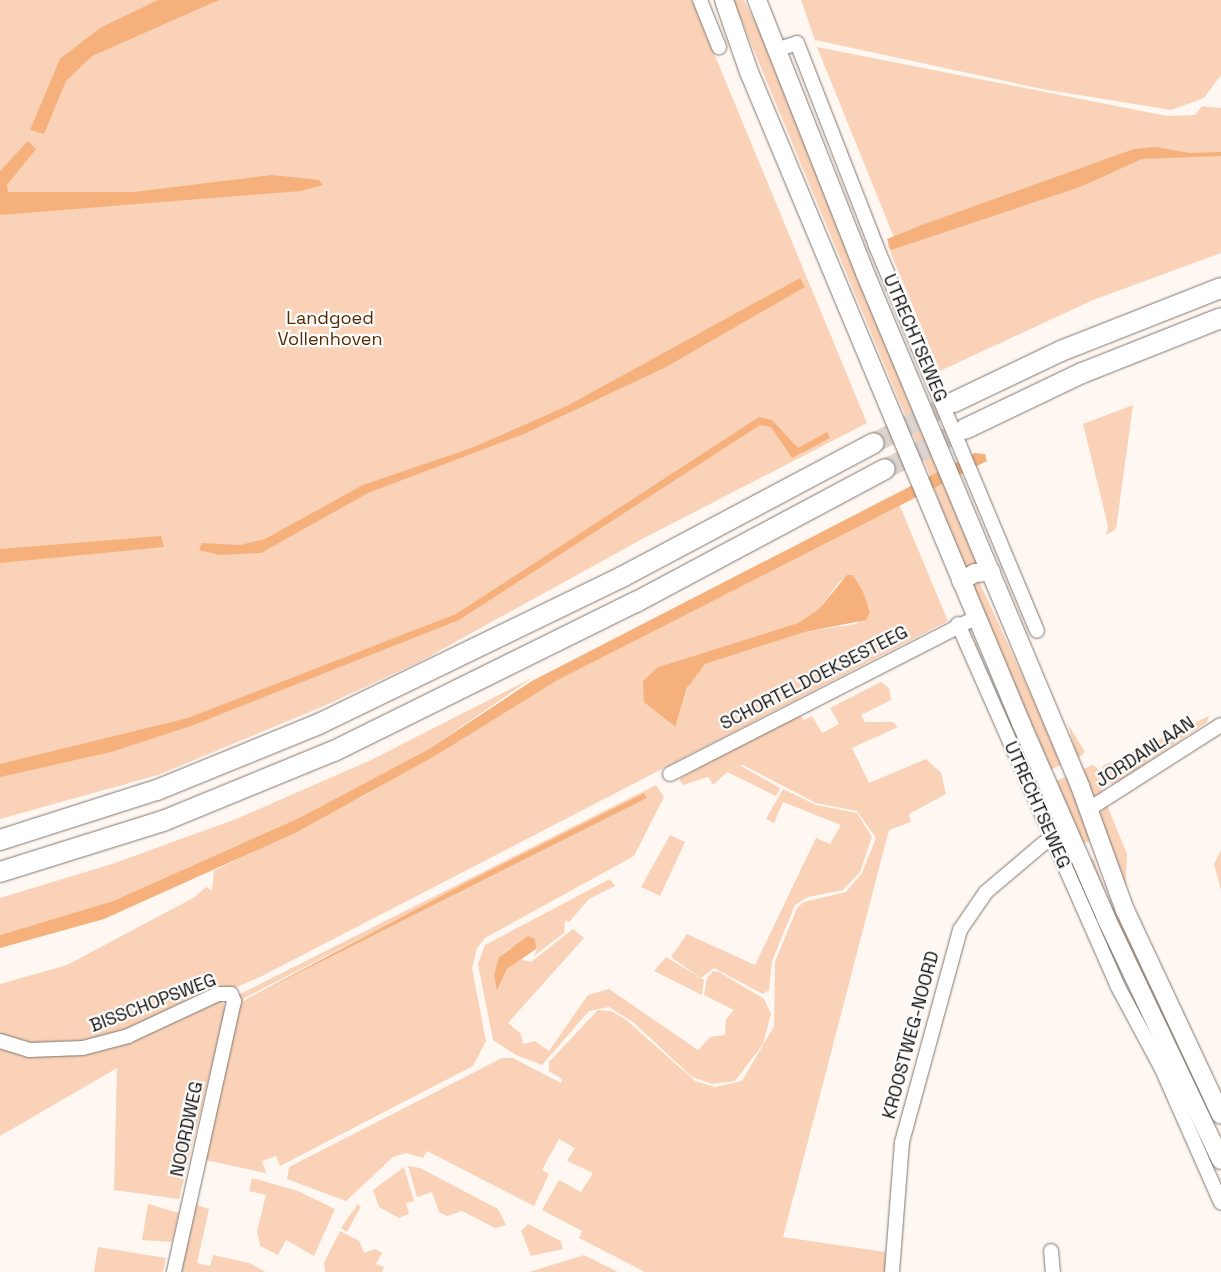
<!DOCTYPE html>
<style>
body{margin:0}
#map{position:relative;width:1221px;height:1272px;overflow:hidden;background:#fff7f2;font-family:"Space Grotesk",sans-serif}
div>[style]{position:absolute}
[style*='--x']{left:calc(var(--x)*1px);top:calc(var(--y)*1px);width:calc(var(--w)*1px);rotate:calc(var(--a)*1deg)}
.green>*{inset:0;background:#f9d2b7}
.water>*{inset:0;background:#f6b07c}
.highway-tunnel>*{height:20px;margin-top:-10px;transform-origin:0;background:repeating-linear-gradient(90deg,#dbd4cf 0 20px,transparent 0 30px)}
.roads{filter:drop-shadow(0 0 1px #7e756f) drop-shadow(0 0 1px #7e756f)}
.minor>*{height:14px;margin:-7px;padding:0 7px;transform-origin:7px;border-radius:7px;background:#fff}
.major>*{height:18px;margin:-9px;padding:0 9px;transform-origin:9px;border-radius:9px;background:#fff}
.highway>*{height:20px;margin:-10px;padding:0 10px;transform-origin:10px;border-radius:10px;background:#fff}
span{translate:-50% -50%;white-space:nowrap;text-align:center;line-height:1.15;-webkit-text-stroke:4.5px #fff;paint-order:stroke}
.park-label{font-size:18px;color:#562a00}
.street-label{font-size:18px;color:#0d0b08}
</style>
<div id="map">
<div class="green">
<div style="clip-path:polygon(0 0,692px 0,867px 423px,644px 538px,419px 662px,324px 706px,158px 775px,0 819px)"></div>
<div style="clip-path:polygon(733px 0,744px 0,765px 41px,979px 569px,963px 572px,929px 473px)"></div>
<div style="clip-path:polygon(801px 0,1221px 0,1221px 75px,1204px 98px,1171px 110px,1042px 89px,815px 40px)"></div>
<div style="clip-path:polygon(817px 47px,1167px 116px,1195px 115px,1202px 106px,1221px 108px,1221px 253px,1093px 300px,940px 371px,887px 244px,895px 240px)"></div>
<div style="clip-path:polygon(1133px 405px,1116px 529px,1106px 535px,1108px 526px,1083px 424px)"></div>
<div style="clip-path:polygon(evenodd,899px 504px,948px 621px,260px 977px,127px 1033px,49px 1049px,0 1038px,0 984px,67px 965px,195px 897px,206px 887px,212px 890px,214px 871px,365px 795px,556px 681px,899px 504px,853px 575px,870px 611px,856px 624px,805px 632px,705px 664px,691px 679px,674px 727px,650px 706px,643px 681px,658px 667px,798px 623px,819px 609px,840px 581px,853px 575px)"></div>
<div style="clip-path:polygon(971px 581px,979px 581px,1063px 764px,1046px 772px)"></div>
<div style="clip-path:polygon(532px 678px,429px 749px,299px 818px,113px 901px,0 935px,0 898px,112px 864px,236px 819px,371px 760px)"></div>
<div style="clip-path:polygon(881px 682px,889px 688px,891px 700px,861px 715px,865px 722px,893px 722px,898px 727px,852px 748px,869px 783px,926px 759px,941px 773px,946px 794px,909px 814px,911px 822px,889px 830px,783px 1237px,885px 1252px,886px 1272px,645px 1272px,579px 1238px,582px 1231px,542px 1210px,559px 1180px,581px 1192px,593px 1173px,567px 1161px,575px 1148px,559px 1139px,542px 1170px,549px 1174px,534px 1206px,427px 1151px,423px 1158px,406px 1153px,393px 1157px,346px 1201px,287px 1179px,289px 1167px,502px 1058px,513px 1058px,561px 1083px,562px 1079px,549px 1071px,549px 1062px,598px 1010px,611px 1011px,625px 1019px,695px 1081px,715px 1087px,742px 1081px,774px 1026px,775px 962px,797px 908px,804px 902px,846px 892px,862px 873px,876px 838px,857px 811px,816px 803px,743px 765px,683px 785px,679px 779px,798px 713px,804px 720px,812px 716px,822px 733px,839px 724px,830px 708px)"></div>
<div style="clip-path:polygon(1209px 716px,1207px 722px,1121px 780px,1112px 784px,1107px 778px,1102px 766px)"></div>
<div style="clip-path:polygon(1068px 724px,1085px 752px,1077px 759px)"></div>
<div style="clip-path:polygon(1093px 765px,1099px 770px,1102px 794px,1092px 795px,1081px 770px)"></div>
<div style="clip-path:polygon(741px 766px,780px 788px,776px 796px,727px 772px,713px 785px,708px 776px)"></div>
<div style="clip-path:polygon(1068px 776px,1091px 841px,1080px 844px,1051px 783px)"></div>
<div style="clip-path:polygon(evenodd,656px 785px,664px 797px,634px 856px,485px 938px,477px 948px,472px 968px,486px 1041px,473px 1066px,280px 1166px,276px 1156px,262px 1161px,266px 1173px,205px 1160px,240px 994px,656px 785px,644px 793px,647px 798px,243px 1001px,244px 998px,644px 793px)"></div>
<div style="clip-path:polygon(1044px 786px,1126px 969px,1122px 972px,1116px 968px,1038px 789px)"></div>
<div style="clip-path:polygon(783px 789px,816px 805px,857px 813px,872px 837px,860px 872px,843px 890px,808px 897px,795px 905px,772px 961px,769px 990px,763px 994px,714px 968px,701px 978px,671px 957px,687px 934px,755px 965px,816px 838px,830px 844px,841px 825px,783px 802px,774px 823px,766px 819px)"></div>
<div style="clip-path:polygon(1107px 805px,1127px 854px,1126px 886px,1099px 815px)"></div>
<div style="clip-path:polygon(670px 835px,685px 842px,660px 896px,641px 887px)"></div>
<div style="clip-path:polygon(1221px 850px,1221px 890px,1214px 864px)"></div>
<div style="clip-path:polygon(1088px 857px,1094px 860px,1111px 907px,1119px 909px,1201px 1091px,1178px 1046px,1170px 1043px)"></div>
<div style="clip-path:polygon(610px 879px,615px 886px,589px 899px,569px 922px,565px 920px,564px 933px,534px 956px,537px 949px,509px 948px,499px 957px,494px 974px,498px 990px,507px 969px,520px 959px,531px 962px,573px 929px,584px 938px,508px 1023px,521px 1034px,523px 1044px,535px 1041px,549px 1051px,588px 995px,609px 989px,698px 1050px,710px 1037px,725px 1035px,726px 1019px,734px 1010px,704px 995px,707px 978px,713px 971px,719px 972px,764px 999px,771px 1014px,763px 1044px,735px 1081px,712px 1084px,692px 1077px,633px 1022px,609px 1007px,589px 1011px,542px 1065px,516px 1055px,493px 1040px,478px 964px,485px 945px)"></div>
<div style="clip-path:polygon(666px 957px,704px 980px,702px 995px,654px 971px)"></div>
<div style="clip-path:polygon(221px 999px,226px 1009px,179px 1199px,114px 1190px,117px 1068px,0 1136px,0 1044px,52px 1054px)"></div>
<div style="clip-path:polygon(408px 1166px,420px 1168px,498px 1209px,506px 1225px,495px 1228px,462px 1211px,447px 1216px,439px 1212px,432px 1192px,417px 1197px)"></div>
<div style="clip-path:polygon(404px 1167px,414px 1201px,406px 1203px,409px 1214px,399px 1218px,379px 1207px,373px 1190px)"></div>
<div style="clip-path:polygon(252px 1178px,298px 1191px,335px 1209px,314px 1256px,286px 1240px,278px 1255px,260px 1246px,257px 1231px,266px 1195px,249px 1191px)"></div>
<div style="clip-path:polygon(191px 1203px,209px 1209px,197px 1263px,210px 1266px,213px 1255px,249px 1263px,266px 1272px,176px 1272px)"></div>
<div style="clip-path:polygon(148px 1204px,179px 1213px,172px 1242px,142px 1240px)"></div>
<div style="clip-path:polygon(357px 1205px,361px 1206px,347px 1232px,341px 1228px)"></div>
<div style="clip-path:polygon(528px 1224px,561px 1241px,563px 1249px,531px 1256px,521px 1231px)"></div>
<div style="clip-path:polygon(340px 1231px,359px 1241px,364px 1253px,375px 1249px,382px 1253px,376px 1264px,384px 1267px,382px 1272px,325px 1272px,324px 1263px)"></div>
<div style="clip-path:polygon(98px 1247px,166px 1258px,163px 1272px,94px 1272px)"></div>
<div style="clip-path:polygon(584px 1255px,618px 1272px,529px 1272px,581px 1256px)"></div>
</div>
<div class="water">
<div style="clip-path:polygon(158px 0,219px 0,92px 56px,66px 81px,44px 134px,30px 130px,60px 59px,100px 28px)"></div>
<div style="clip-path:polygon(28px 141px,36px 149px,7px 185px,8px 192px,134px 192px,272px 175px,319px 180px,323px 185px,301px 191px,0 215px,0 171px)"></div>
<div style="clip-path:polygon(1155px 147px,1190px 153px,1221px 152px,1221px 156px,1142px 159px,1080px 187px,891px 250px,887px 239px,922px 225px,1134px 149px)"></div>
<div style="clip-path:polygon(800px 278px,805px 287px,666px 367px,524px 434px,368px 493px,261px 553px,220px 555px,199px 550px,202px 543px,240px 545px,265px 539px,363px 485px,474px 447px,567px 406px)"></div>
<div style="clip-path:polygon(759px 417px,772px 420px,798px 448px,827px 432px,830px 438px,792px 458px,771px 427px,760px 425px,459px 620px,191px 726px,111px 752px,0 777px,0 764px,188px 718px,456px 614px)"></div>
<div style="clip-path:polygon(975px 453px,985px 454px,987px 461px,556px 681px,433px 757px,295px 833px,104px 919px,0 948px,0 935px,113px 901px,299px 818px,429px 749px,532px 681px)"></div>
<div style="clip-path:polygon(161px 536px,164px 547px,0 563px,0 549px)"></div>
<div style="clip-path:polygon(847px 575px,853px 575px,863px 592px,870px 612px,866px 620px,805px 632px,705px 664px,687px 688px,675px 727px,644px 702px,643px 681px,658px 667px,798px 623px,819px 609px)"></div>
<div style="clip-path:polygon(644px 793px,647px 798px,243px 1001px,477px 877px)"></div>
<div style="clip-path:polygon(528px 936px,535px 939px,536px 949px,507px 969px,497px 991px,494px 974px,499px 957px)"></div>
</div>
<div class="highway-tunnel">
<div style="--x:874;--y:443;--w:90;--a:-27.1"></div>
<div style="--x:885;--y:469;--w:89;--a:-26.6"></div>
</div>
<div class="roads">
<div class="minor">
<div style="--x:700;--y:0;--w:51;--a:68"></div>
<div style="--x:776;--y:50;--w:22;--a:-18"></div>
<div style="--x:797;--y:43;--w:218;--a:68.7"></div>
<div style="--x:876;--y:246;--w:417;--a:67.3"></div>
<div style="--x:958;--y:624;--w:394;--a:66.2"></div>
<div style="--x:1117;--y:985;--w:95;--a:61.8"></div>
<div style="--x:1162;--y:1069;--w:146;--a:66.2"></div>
<div style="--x:670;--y:774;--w:345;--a:-27.1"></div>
<div style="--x:1089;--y:809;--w:156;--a:-32.5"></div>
<div style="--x:0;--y:1041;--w:30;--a:17"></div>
<div style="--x:29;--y:1050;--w:54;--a:-2.1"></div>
<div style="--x:83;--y:1048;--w:47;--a:-14.9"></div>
<div style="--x:128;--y:1036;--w:99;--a:-25"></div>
<div style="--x:218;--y:994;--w:13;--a:0"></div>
<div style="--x:231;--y:994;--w:8;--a:67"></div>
<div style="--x:234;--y:1001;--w:278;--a:102.5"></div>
<div style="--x:1051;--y:1251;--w:21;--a:85"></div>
<div style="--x:892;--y:1272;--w:130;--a:-85.6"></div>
<div style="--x:902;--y:1142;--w:220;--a:-74.7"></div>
<div style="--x:960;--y:930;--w:46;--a:-55.6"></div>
<div style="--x:986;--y:892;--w:76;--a:-40.2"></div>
</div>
<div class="major">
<div style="--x:724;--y:0;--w:76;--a:70.9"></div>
<div style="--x:749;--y:72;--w:706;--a:67.32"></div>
<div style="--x:1021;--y:723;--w:213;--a:66.4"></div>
<div style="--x:1106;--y:918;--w:268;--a:64.6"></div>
<div style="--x:757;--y:0;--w:294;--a:68.4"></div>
<div style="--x:865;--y:273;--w:556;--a:67.26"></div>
<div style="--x:1080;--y:786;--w:132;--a:70.1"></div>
<div style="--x:1125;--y:910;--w:226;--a:64.9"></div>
<div style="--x:961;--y:581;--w:16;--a:-30"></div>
<div style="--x:975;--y:573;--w:16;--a:-4"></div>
</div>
<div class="highway">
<div style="--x:954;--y:402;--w:119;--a:-25.5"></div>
<div style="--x:1061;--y:351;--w:172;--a:-21.5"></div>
<div style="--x:965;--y:429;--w:130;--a:-25.6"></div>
<div style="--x:1082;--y:373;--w:149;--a:-21.6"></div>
<div style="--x:0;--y:840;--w:165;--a:-17.7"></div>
<div style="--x:157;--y:790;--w:175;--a:-22.2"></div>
<div style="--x:319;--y:724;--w:337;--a:-25.9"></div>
<div style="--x:622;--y:577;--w:285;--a:-28"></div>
<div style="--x:0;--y:872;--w:171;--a:-17.4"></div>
<div style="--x:163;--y:821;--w:185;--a:-22.3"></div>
<div style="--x:334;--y:751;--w:337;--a:-26.3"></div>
<div style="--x:636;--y:602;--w:282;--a:-28.1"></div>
</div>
</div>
<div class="park-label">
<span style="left:330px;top:329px">Landgoed<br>Vollenhoven</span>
</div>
<div class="street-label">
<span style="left:915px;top:338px;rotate:67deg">UTRECHTSEWEG</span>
<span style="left:814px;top:678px;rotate:-27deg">SCHORTELDOEKSESTEEG</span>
<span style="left:1145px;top:752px;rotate:-33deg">JORDANLAAN</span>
<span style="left:1037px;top:805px;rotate:66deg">UTRECHTSEWEG</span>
<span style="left:153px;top:1003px;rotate:-21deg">BISSCHOPSWEG</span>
<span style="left:911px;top:1035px;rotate:-75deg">KROOSTWEG-NOORD</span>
<span style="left:187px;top:1129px;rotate:-78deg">NOORDWEG</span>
</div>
</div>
